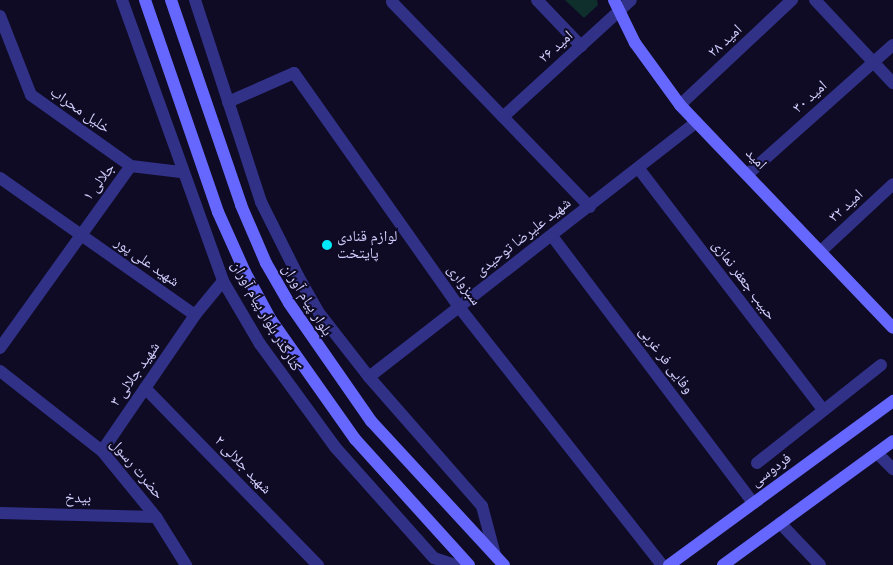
<!DOCTYPE html>
<meta charset="utf-8">
<style>
body{margin:0}
#map{position:relative;width:893px;height:565px;overflow:hidden;background:#0f0b24;font-family:Karla,"Noto Naskh Arabic",sans-serif}
div>[style]{position:absolute}
[style*='--x']{left:calc(var(--x)*1px);top:calc(var(--y)*1px);width:calc(var(--w)*1px);rotate:calc(var(--a)*1deg)}
.green>*{inset:0;background:#0e2f2c}
.street>*{height:12px;margin:-6px;padding:0 6px;transform-origin:6px;border-radius:6px;background:#313188}
.secondary>*{height:12px;margin:-6px;padding:0 6px;transform-origin:6px;border-radius:6px;background:#6667ff}
.dots>*{width:14px;height:14px;translate:-50% -50%;box-sizing:border-box;border:2px solid #0f0b24;border-radius:50%}
span{translate:-50% -50%;white-space:nowrap;text-align:center;line-height:1.15;-webkit-text-stroke:4px #0f0b24;paint-order:stroke}
.street-label{font-size:15px;color:#d2cfff}
.poi-label{font-size:15px;color:#d2cfff}
.left{translate:0 -50%;text-align:left}
</style>
<div id="map">
<div class="green">
<div style="clip-path:polygon(565px 0,597px 0,598px 5px,584px 18px)"></div>
</div>
<div class="street">
<div style="--x:122;--y:0;--w:299;--a:70.2"></div>
<div style="--x:223;--y:281;--w:73;--a:59.6"></div>
<div style="--x:260;--y:344;--w:127;--a:53.9"></div>
<div style="--x:335;--y:447;--w:149;--a:48.3"></div>
<div style="--x:434;--y:558;--w:23;--a:18"></div>
<div style="--x:195;--y:0;--w:213;--a:71.9"></div>
<div style="--x:261;--y:202;--w:83;--a:63.4"></div>
<div style="--x:298;--y:276;--w:43;--a:60.4"></div>
<div style="--x:319;--y:313;--w:81;--a:52"></div>
<div style="--x:369;--y:377;--w:171;--a:48.8"></div>
<div style="--x:482;--y:506;--w:51;--a:75.1"></div>
<div style="--x:537;--y:0;--w:64;--a:46.3"></div>
<div style="--x:815;--y:0;--w:114;--a:46.8"></div>
<div style="--x:392;--y:2;--w:285;--a:46"></div>
<div style="--x:0;--y:16;--w:85;--a:68.6"></div>
<div style="--x:31;--y:95;--w:123;--a:35.4"></div>
<div style="--x:131;--y:166;--w:50;--a:6.8"></div>
<div style="--x:228;--y:102;--w:72;--a:-23.7"></div>
<div style="--x:294;--y:73;--w:286;--a:54.8"></div>
<div style="--x:459;--y:307;--w:328;--a:51.8"></div>
<div style="--x:680;--y:105;--w:154;--a:-43.2"></div>
<div style="--x:503;--y:117;--w:173;--a:-42.4"></div>
<div style="--x:639;--y:169;--w:303;--a:52.6"></div>
<div style="--x:748;--y:174;--w:194;--a:-41.7"></div>
<div style="--x:0;--y:178;--w:238;--a:35.1"></div>
<div style="--x:552;--y:236;--w:334;--a:53"></div>
<div style="--x:821;--y:251;--w:98;--a:-42.9"></div>
<div style="--x:0;--y:348;--w:224;--a:-54.3"></div>
<div style="--x:0;--y:371;--w:130;--a:38.1"></div>
<div style="--x:102;--y:451;--w:85;--a:50.7"></div>
<div style="--x:156;--y:517;--w:57;--a:58"></div>
<div style="--x:369;--y:377;--w:415;--a:-37.9"></div>
<div style="--x:145;--y:388;--w:248;--a:45.7"></div>
<div style="--x:102;--y:451;--w:165;--a:-55.6"></div>
<div style="--x:195;--y:315;--w:44;--a:-50.5"></div>
<div style="--x:877;--y:453;--w:23;--a:45"></div>
<div style="--x:757;--y:463;--w:158;--a:-38.3"></div>
<div style="--x:0;--y:513;--w:156;--a:1.5"></div>
<div style="--x:780;--y:523;--w:58;--a:46.4"></div>
</div>
<div class="secondary">
<div style="--x:145;--y:0;--w:224;--a:71"></div>
<div style="--x:218;--y:212;--w:66;--a:65.8"></div>
<div style="--x:245;--y:272;--w:55;--a:61.6"></div>
<div style="--x:271;--y:320;--w:146;--a:54.8"></div>
<div style="--x:355;--y:439;--w:170;--a:47.9"></div>
<div style="--x:171;--y:0;--w:217;--a:71.1"></div>
<div style="--x:241;--y:205;--w:63;--a:66.7"></div>
<div style="--x:266;--y:263;--w:46;--a:60.1"></div>
<div style="--x:289;--y:303;--w:144;--a:55.2"></div>
<div style="--x:371;--y:421;--w:196;--a:47.3"></div>
<div style="--x:614;--y:0;--w:48;--a:64"></div>
<div style="--x:635;--y:43;--w:77;--a:54"></div>
<div style="--x:680;--y:105;--w:308;--a:46.3"></div>
<div style="--x:669;--y:565;--w:278;--a:-36.2"></div>
<div style="--x:723;--y:565;--w:210;--a:-36.1"></div>
</div>
<div class="dots">
<div style="left:327px;top:245px;background:#00eafa"></div>
</div>
<div class="street-label">
<span style="left:725px;top:41px;rotate:-43deg">امید ۲۸</span>
<span style="left:556px;top:47px;rotate:-42deg">امید ۲۶</span>
<span style="left:810px;top:97px;rotate:-42deg">امید ۳۰</span>
<span style="left:80px;top:110px;rotate:35deg">خلیل محراب</span>
<span style="left:756px;top:159px;rotate:46deg">امید</span>
<span style="left:99px;top:182px;rotate:-53deg">جلالی ۱</span>
<span style="left:846px;top:206px;rotate:-43deg">امید ۳۲</span>
<span style="left:523px;top:237px;rotate:-38deg">شهید علیرضا توحیدی</span>
<span style="left:147px;top:262px;rotate:35deg">شهید علی پور</span>
<span style="left:744px;top:280px;rotate:53deg">حبیب جعفر نمازی</span>
<span style="left:464px;top:285px;rotate:54deg">سبزواری</span>
<span style="left:307px;top:300px;rotate:58deg">بلوار پیام آوران</span>
<span style="left:266px;top:316px;rotate:60deg">کنارگذر بلوار پیام آوران</span>
<span style="left:666px;top:360px;rotate:53deg">وفایی فر غربی</span>
<span style="left:135px;top:374px;rotate:-55deg">شهید جلالی ۳</span>
<span style="left:243px;top:465px;rotate:46deg">شهید جلالی ۲</span>
<span style="left:137px;top:469px;rotate:50deg">حضرت رسول</span>
<span style="left:771px;top:470px;rotate:-36deg">فردوسی</span>
<span style="left:78px;top:498px;rotate:1deg">بیدخ</span>
</div>
<div class="poi-label">
<span class="left" style="left:337px;top:245px">لوازم قنادی<br>پایتخت</span>
</div>
</div>
